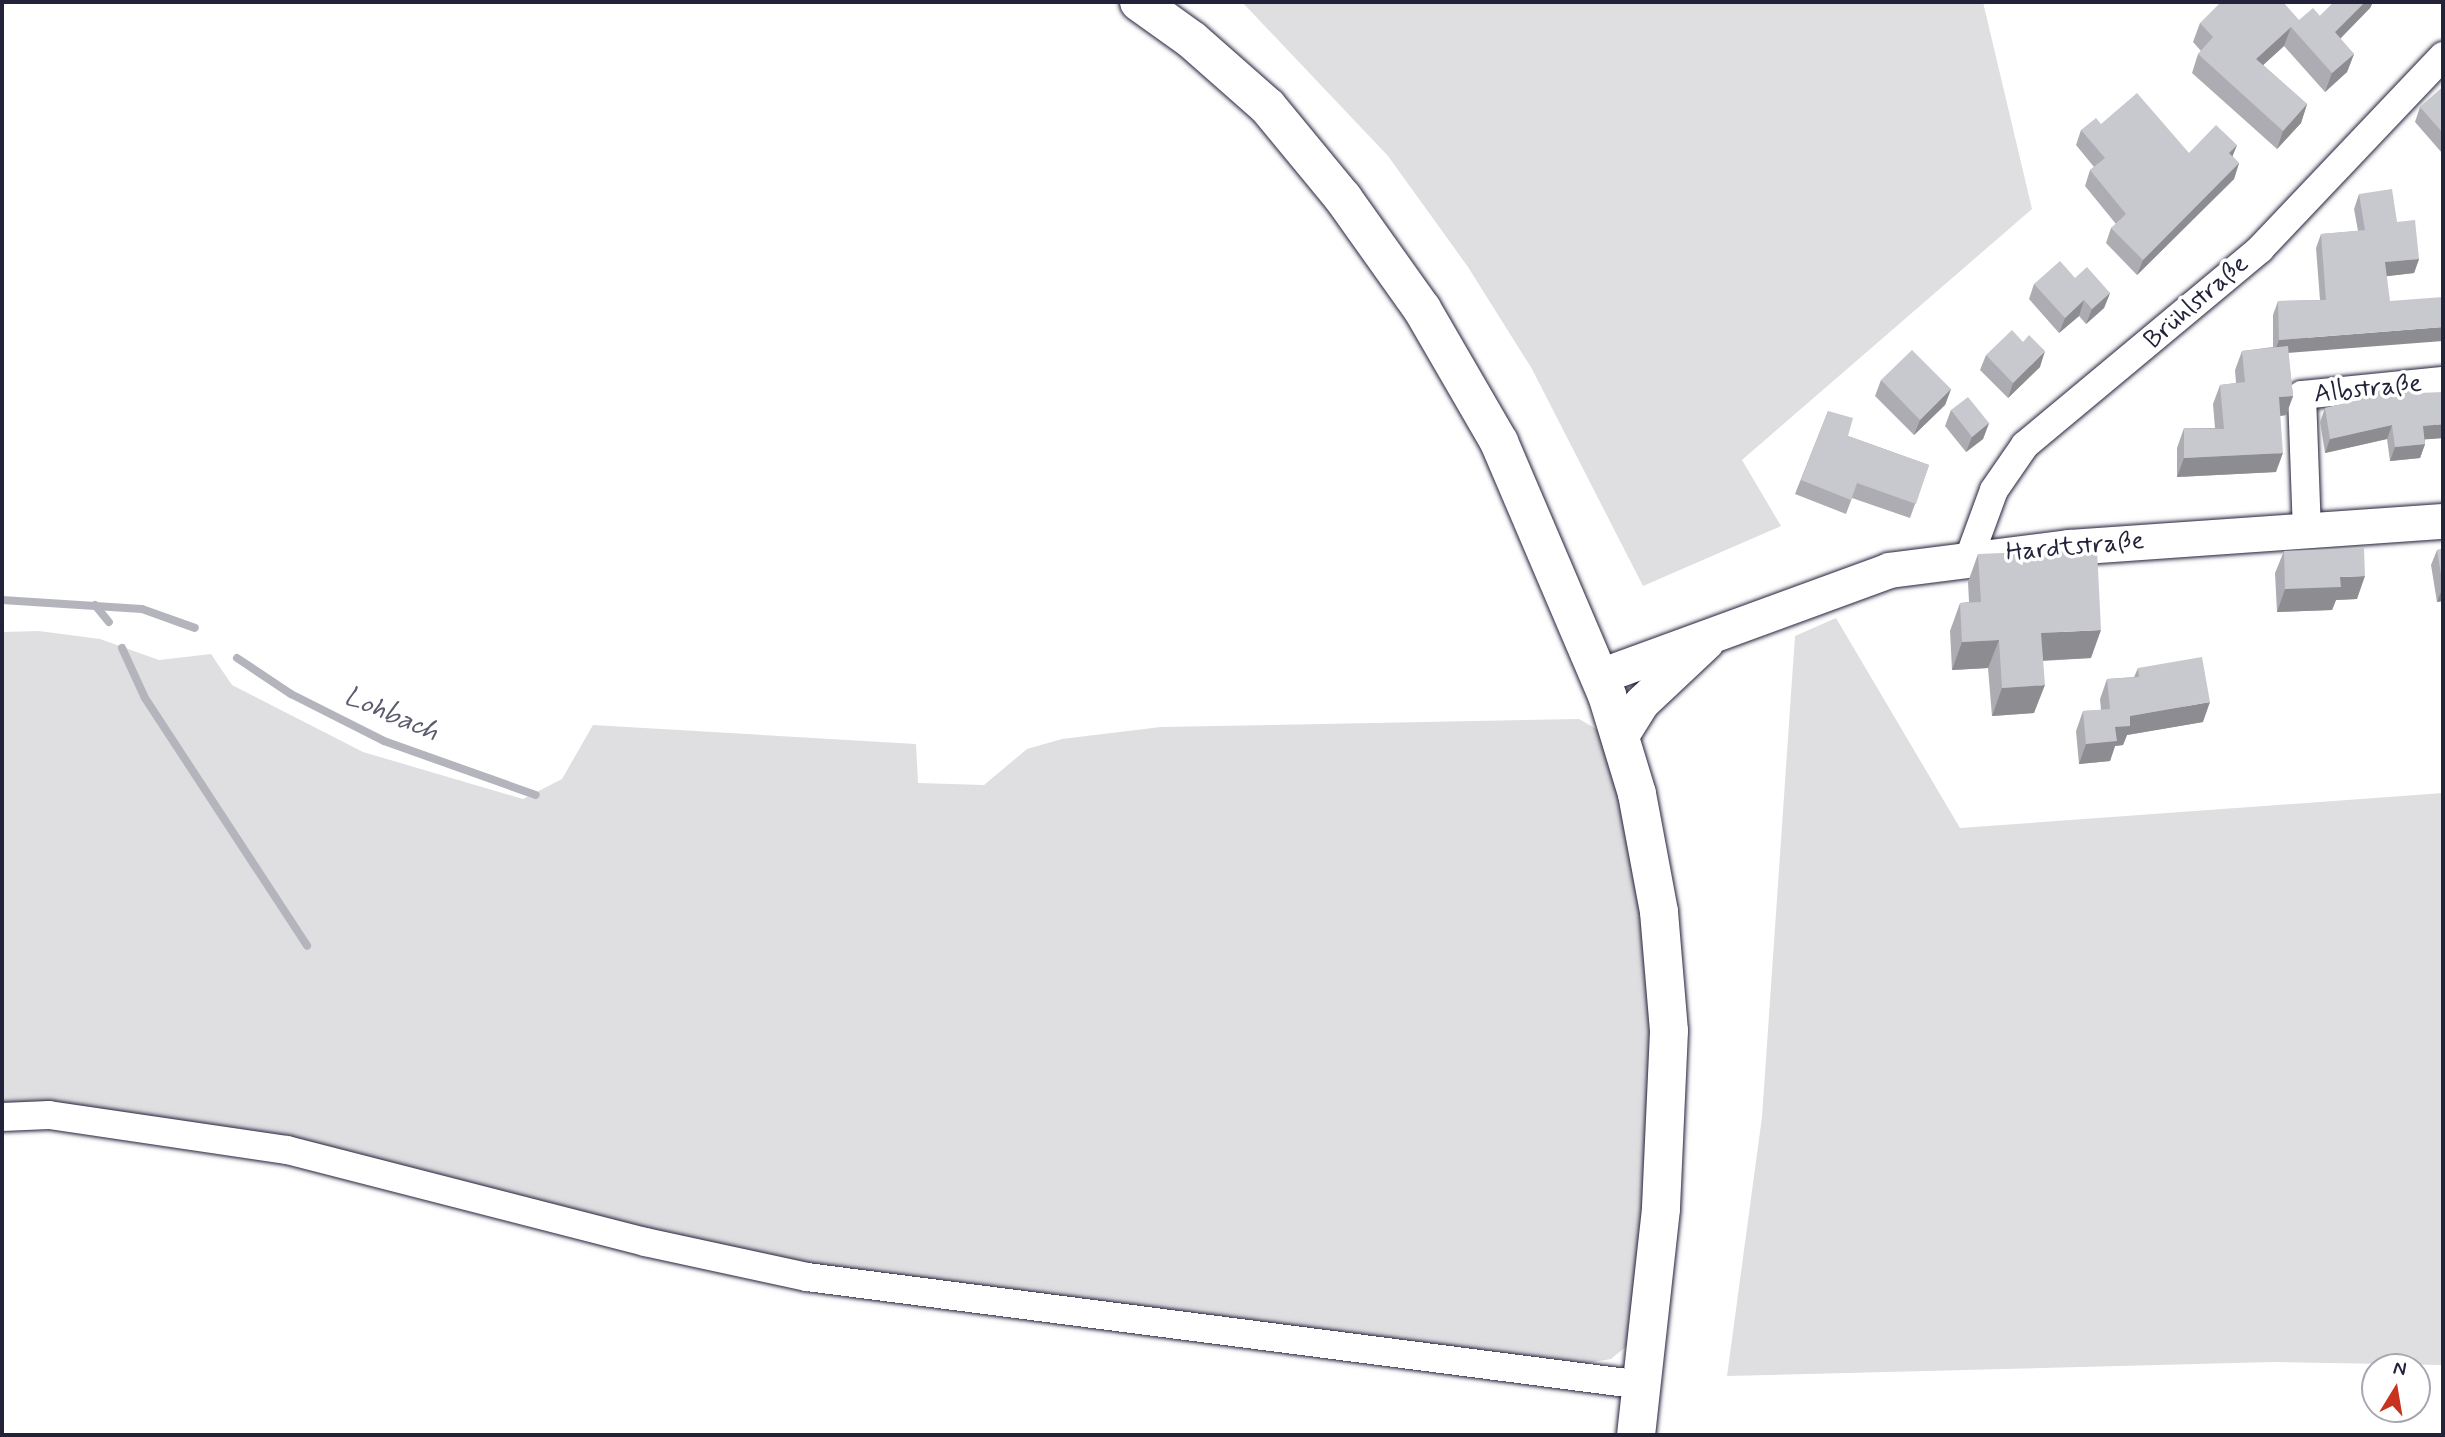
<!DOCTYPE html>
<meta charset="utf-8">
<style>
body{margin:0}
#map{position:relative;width:2445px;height:1437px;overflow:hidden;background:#fff;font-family:Mynerve,sans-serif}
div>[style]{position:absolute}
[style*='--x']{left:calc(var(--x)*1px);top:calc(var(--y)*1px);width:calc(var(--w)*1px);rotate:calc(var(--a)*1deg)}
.green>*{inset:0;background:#dfdfe2}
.stream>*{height:8px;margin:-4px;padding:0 4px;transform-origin:4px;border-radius:4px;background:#b4b4bc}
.roads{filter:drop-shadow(0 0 2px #22223b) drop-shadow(0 0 2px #22223b)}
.minor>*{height:28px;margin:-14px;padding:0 14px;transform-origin:14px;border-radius:14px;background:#fff}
.tertiary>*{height:35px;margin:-17.5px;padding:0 17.5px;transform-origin:17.5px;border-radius:17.5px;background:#fff}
.secondary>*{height:38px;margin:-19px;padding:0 19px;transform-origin:19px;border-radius:19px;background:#fff}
.wall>*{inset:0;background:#acacb2}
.shaded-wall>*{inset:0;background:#8c8c91}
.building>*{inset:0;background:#c8c8cf}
span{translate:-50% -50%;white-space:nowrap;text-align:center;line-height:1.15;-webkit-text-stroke:7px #fff;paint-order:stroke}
.street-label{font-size:26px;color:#22223b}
.water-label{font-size:28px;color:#5c5c6f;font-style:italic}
.frame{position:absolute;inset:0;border:4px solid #22223b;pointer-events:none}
.north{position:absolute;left:2361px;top:1353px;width:70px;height:70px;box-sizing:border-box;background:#fff;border:2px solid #a7a7b1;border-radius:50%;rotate:11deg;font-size:19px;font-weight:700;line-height:28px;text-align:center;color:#22223b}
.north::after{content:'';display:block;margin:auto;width:24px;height:32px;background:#c8321e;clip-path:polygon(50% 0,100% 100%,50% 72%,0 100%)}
</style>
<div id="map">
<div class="green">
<div style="clip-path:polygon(1242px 2px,1983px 2px,2032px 209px,1742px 460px,1781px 526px,1643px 586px,1532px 369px,1468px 267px,1388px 156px)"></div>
<div style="clip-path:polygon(1836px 618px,1960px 828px,2443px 793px,2443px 1365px,2274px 1362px,1727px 1376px,1762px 1117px,1795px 636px)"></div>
<div style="clip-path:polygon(39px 631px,100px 639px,159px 660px,211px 654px,232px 685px,363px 752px,523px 799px,562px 779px,593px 725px,916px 744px,918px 783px,984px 785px,1027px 749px,1062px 739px,1161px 727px,1579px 719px,1598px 730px,1619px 789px,1646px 919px,1652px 1037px,1635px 1339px,1611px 1359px,1580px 1364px,793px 1263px,589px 1217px,314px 1145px,143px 1115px,2px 1104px,2px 632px)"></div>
</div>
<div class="stream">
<div style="--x:2;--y:600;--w:140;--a:3.7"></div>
<div style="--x:142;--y:609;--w:56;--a:19.7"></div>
<div style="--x:95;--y:605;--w:22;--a:51"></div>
<div style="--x:122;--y:648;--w:55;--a:65.3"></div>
<div style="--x:145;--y:698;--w:296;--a:56.8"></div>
<div style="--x:237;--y:658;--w:65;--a:33.7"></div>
<div style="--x:291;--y:694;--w:104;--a:26.8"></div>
<div style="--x:384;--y:741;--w:161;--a:19.6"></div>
</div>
<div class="roads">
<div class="minor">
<div style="--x:2307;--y:532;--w:137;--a:-92.1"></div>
<div style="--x:2302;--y:395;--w:142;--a:-5.7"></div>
<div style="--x:1969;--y:558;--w:72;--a:-69.8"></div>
<div style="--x:1994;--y:490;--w:55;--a:-55.4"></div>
<div style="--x:2025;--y:445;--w:306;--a:-39.8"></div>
<div style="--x:2260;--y:249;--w:266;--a:-46.5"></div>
<div style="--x:2;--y:1117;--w:47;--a:-2.4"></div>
<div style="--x:49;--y:1115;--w:241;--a:8.4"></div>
<div style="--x:287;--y:1150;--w:370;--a:14.4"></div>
<div style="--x:645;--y:1242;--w:166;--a:12.2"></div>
<div style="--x:807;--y:1277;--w:842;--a:7.37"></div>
</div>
<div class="tertiary">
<div style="--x:1600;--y:676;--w:308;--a:-20.1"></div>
<div style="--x:1889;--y:570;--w:181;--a:-7.3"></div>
<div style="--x:2069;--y:547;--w:375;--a:-4"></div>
<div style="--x:1620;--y:737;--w:40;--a:-58"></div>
<div style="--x:1641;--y:703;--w:89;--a:-43.2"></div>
</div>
<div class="secondary">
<div style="--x:1139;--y:2;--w:65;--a:35.6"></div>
<div style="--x:1192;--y:40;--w:101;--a:41.4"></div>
<div style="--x:1268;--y:107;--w:118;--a:50.5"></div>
<div style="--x:1343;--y:198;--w:136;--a:54.6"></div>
<div style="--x:1422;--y:309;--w:154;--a:59.9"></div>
<div style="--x:1499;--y:442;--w:275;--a:66.9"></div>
<div style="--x:1607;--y:695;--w:103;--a:73.1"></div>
<div style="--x:1637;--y:794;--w:120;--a:79.4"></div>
<div style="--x:1659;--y:912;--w:119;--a:85.2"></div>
<div style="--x:1669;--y:1031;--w:178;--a:92.6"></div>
<div style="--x:1661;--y:1209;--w:227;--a:96.3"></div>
</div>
</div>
<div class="wall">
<div style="clip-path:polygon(2334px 2px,2373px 2px,2370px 8px,2340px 39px,2354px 54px,2347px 72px,2325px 92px,2284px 46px,2263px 65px,2307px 104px,2301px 123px,2277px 149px,2192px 73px,2198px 54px,2201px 51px,2193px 42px,2200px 23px,2299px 20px,2320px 16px)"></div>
<div style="clip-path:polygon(2443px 87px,2443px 151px,2442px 153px,2415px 122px,2420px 107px)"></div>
<div style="clip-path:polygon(2101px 124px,2189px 153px,2237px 145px,2232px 156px,2239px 163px,2234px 179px,2137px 275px,2106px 243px,2111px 228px,2116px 224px,2085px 186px,2090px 170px,2094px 167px,2076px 145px,2081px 130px)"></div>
<div style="clip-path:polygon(2359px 194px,2397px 222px,2419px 259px,2414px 273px,2387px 276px,2288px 353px,2293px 396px,2286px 415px,2280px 416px,2276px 472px,2177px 477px,2177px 448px,2184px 428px,2215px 428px,2213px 404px,2220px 385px,2236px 383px,2235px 370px,2242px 351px,2273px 347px,2273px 315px,2278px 301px,2320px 300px,2316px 248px,2321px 234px,2358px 231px,2354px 209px)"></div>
<div style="clip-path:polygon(2075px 278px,2110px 293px,2104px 308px,2086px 324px,2079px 316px,2059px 333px,2029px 299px,2034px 284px)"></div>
<div style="clip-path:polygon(1986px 355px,2040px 367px,2008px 398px,1980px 370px)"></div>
<div style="clip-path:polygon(1881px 380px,1951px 389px,1945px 405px,1914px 435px,1875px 396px)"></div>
<div style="clip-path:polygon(2362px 392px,2419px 393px,2443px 438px,2425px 439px,2425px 444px,2420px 458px,2390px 461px,2387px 439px,2325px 453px,2320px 422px,2325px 408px,2360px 400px)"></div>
<div style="clip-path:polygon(1951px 410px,1989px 423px,1983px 439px,1966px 452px,1945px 426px)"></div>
<div style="clip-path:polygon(1828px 411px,1848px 436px,1929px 465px,1910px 518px,1852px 498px,1846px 514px,1795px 494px)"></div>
<div style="clip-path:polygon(2443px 549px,2443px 601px,2437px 602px,2431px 565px,2437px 550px)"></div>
<div style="clip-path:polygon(2284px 551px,2357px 599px,2336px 600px,2332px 610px,2277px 612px,2275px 573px)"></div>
<div style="clip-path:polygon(1978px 554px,2091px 658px,2043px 661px,2034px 713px,1992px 716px,1988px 668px,1952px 670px,1950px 631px,1960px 603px,1969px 602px,1968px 582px)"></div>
<div style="clip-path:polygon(2138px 668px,2203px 722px,2127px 735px,2123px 745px,2115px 746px,2110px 761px,2079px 764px,2076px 731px,2083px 711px,2101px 710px,2100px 699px,2107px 679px,2134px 677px)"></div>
</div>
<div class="shaded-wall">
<div style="clip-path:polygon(2365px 2px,2373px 2px,2370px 8px,2328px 51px,2335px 32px)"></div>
<div style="clip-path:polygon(2291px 27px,2284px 46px,2250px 77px,2256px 59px)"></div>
<div style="clip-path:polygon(2354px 54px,2347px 72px,2325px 92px,2332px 73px)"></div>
<div style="clip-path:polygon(2307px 104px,2301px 123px,2277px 149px,2283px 131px)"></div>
<div style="clip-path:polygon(2237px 145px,2231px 160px,2229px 153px)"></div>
<div style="clip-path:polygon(2239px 163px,2234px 179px,2137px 275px,2143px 260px)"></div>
<div style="clip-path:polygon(2419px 259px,2414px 273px,2380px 277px,2385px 262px)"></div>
<div style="clip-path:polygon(2110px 293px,2104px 308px,2086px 324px,2092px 309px)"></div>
<div style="clip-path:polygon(2084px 300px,2079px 316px,2059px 333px,2065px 318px)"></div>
<div style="clip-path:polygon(2443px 327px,2443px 341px,2274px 354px,2279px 340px)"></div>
<div style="clip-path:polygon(2045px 351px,2040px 367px,2008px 398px,2013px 383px)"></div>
<div style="clip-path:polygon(1951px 389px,1945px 405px,1914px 435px,1920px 420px)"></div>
<div style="clip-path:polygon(2293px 396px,2286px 415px,2272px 417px,2279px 397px)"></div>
<div style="clip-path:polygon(1989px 423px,1983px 439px,1966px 452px,1972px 437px)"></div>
<div style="clip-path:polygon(2443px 424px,2443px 438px,2418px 440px,2423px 426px)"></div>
<div style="clip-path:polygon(2392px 425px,2387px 439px,2325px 453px,2330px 439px)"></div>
<div style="clip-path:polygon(2425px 444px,2420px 458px,2390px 461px,2395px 447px)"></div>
<div style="clip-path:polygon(2283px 453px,2276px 472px,2177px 477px,2184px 458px)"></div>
<div style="clip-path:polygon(2365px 576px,2357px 599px,2336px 600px,2332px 610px,2277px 612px,2285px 589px,2340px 577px)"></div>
<div style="clip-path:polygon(2443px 587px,2443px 601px,2437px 602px)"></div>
<div style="clip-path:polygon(2101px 630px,2091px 658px,2031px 661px,2041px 633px)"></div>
<div style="clip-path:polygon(1999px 640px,1988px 668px,1952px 670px,1962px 642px)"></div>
<div style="clip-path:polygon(2045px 685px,2034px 713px,1992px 716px,2002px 688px)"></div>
<div style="clip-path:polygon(2210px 702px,2203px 722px,2127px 735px,2123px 745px,2115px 746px,2110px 761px,2079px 764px,2086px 744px,2115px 727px,2130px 716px)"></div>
</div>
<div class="building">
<div style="clip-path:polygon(2221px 2px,2283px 2px,2299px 20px,2313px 8px,2320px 16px,2334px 2px,2365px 2px,2335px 32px,2354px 54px,2332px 73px,2291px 27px,2256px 59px,2307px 104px,2283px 131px,2198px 54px,2213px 37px,2200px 23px)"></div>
<div style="clip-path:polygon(2443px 87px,2443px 133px,2420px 107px)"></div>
<div style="clip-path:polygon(2137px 93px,2189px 153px,2216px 125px,2237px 145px,2229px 153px,2239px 163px,2143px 260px,2111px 228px,2126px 214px,2090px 170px,2105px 158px,2081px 130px,2096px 118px,2101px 124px)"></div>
<div style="clip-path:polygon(2392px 189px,2397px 222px,2415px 220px,2419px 259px,2385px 262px,2390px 301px,2443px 297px,2443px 327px,2279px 340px,2278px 301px,2326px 300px,2321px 234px,2365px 230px,2359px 194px)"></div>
<div style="clip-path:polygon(2060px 261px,2075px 278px,2087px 267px,2110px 293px,2092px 309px,2084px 300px,2065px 318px,2034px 284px)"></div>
<div style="clip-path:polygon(2012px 330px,2023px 342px,2029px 335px,2045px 351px,2013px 383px,1986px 355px)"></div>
<div style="clip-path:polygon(2288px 346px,2293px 396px,2279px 397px,2283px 453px,2184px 458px,2184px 428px,2224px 429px,2220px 385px,2245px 382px,2242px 351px)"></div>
<div style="clip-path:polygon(1912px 350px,1951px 389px,1920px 420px,1881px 380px)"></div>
<div style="clip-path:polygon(2419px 387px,2419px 393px,2443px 392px,2443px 424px,2423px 426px,2425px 444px,2395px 447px,2392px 425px,2330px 439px,2325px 408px,2363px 399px,2362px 392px)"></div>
<div style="clip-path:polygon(1968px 397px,1989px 423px,1972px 437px,1951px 410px)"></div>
<div style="clip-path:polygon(1828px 411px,1853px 418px,1848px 436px,1929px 465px,1916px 504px,1857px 483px,1851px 500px,1801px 480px)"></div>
<div style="clip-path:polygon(2364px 548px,2365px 576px,2340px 577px,2341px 587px,2285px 589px,2284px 551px)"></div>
<div style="clip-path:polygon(2097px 549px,2101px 630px,2041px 633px,2045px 685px,2002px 688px,1999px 640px,1962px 642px,1960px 603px,1981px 602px,1978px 554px)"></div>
<div style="clip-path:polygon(2443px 549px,2443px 587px,2437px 550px)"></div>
<div style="clip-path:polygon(2202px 657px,2210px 702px,2130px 716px,2130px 726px,2115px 727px,2117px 741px,2086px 744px,2083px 711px,2110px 709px,2107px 679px,2139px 677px,2138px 668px)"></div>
</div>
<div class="street-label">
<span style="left:2197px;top:303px;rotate:-41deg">Brühlstraße</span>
<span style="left:2368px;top:390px;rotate:-6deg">Albstraße</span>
<span style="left:2075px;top:548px;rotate:-5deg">Hardtstraße</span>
</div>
<div class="water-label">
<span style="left:391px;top:715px;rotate:23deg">Lohbach</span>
</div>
<div class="frame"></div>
<div class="north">N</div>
</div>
